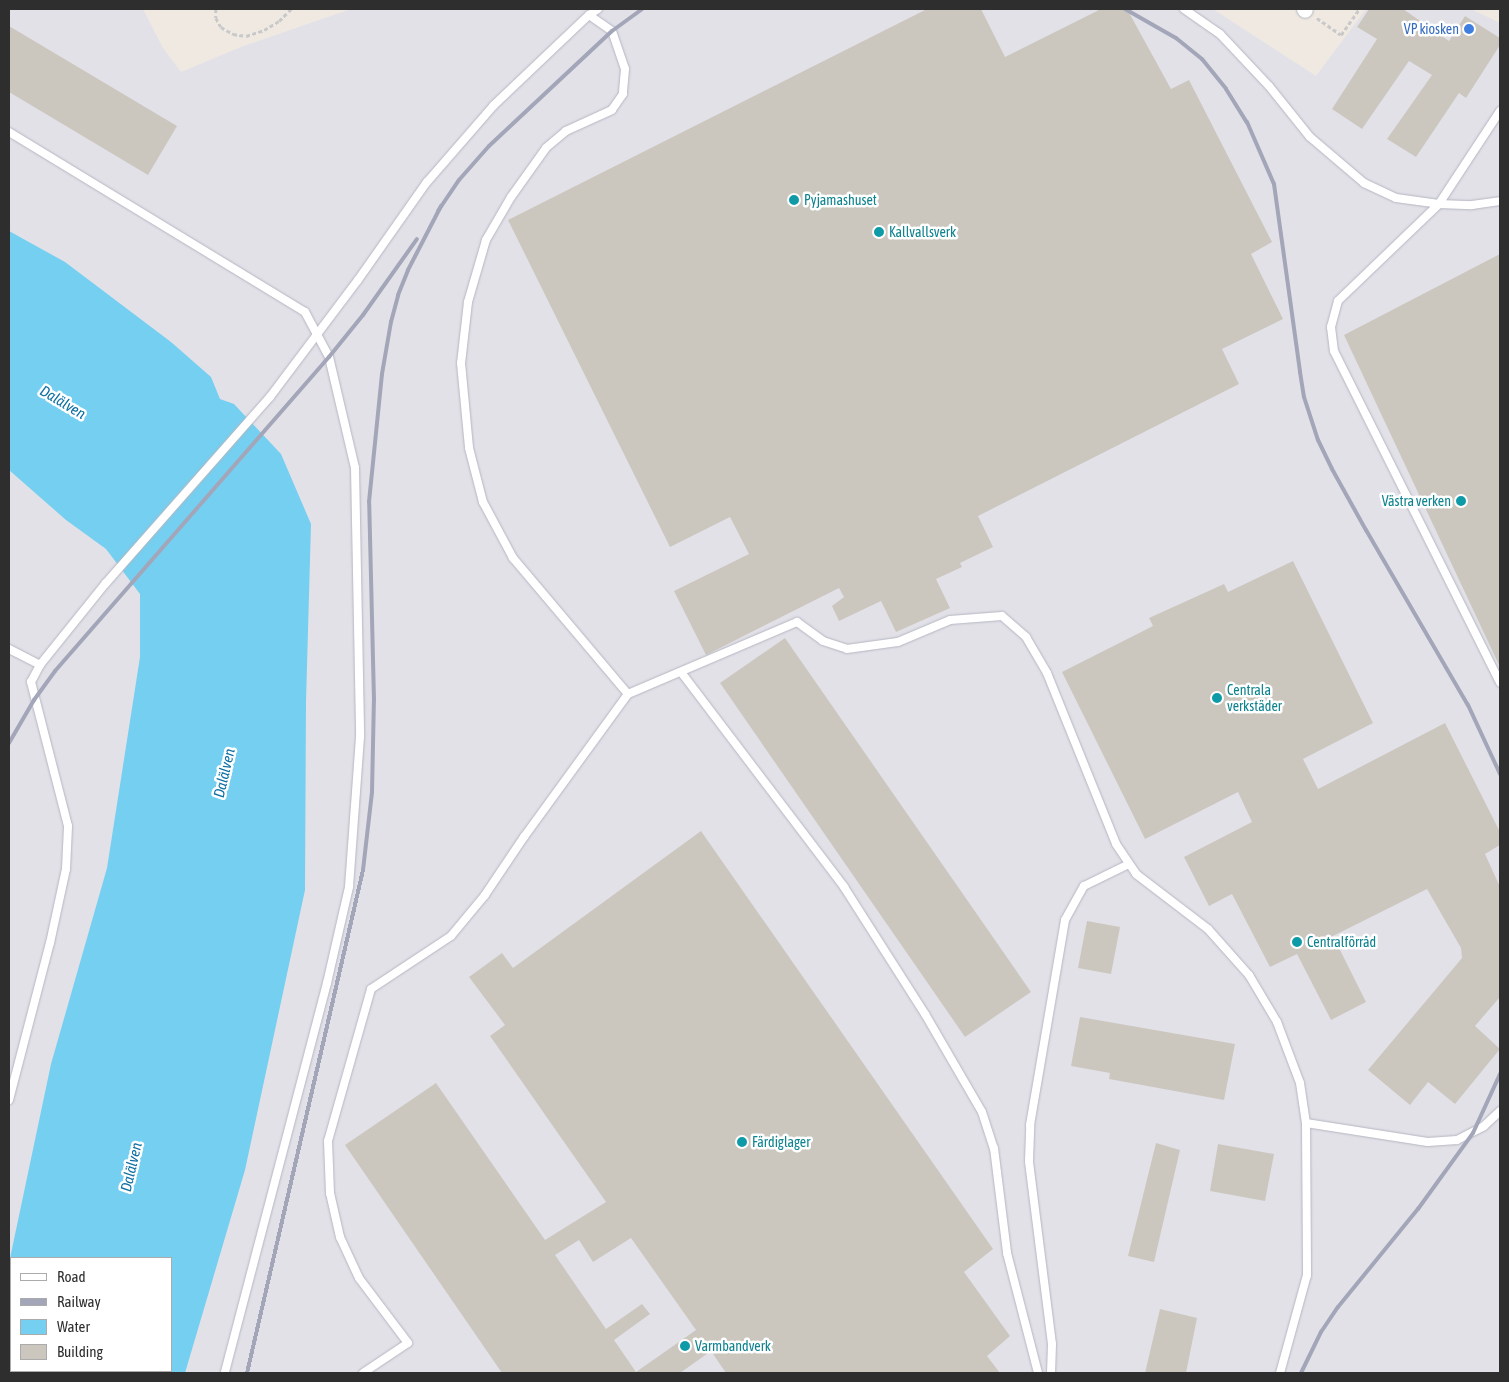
<!DOCTYPE html>
<meta charset="utf-8">
<style>
body{margin:0}
#map{position:relative;width:1509px;height:1382px;overflow:hidden;background:#efe9e1;font-family:"Asap Condensed",sans-serif}
div>[style]{position:absolute}
[style*='--x']{left:calc(var(--x)*1px);top:calc(var(--y)*1px);width:calc(var(--w)*1px);rotate:calc(var(--a)*1deg)}
.industrial>*{inset:0;background:#e3e1e8}
.water>*{inset:0;background:#75cff0}
.building>*{inset:0;background:#cbc7bf}
.path>*{height:2.5px;margin-top:-1.25px;transform-origin:0;background:repeating-linear-gradient(90deg,#c9c9c9 0 4px,transparent 0 6.5px)}
.roads{filter:drop-shadow(0 0 1px #b4b7c1) drop-shadow(0 0 1px #b4b7c1)}
.service>*{height:8px;margin:-4px;padding:0 4px;transform-origin:4px;border-radius:4px;background:#fff}
.minor>*{height:15px;margin:-7.5px;padding:0 7.5px;transform-origin:7.5px;border-radius:7.5px;background:#fff}
.rail>*{height:4px;margin:-2px;padding:0 2px;transform-origin:2px;border-radius:2px;background:#a3a6b8}
.dots>*{width:14px;height:14px;translate:-50% -50%;box-sizing:border-box;border:2px solid #fff;border-radius:50%}
span{translate:-50% -50%;white-space:nowrap;text-align:center;line-height:1.15;-webkit-text-stroke:5px #fff;paint-order:stroke}
.shop-label{font-size:14px;color:#366cbe}
.right{translate:-100% -50%;text-align:right}
.culture-label{font-size:14px;color:#0d838f}
.left{translate:0 -50%;text-align:left}
.water-label{font-size:15px;color:#0d6fa3;font-style:italic}
.frame{position:absolute;inset:0;border:10px solid #2e2e2e;pointer-events:none}
.legend{position:absolute;left:10px;top:1257px;width:162px;height:115px;box-sizing:border-box;background:#fff;border:1px solid #ababab;margin:0;padding:6px 9px;list-style:none;font-size:15px;color:#2e2e2e}
.legend li{display:flex;align-items:center;gap:10px;height:25px}
.legend b{width:25px;border:1px solid #ababab}
</style>
<div id="map">
<div class="industrial">
<div style="clip-path:polygon(evenodd,9px 9px,143px 9px,163px 48px,181px 72px,241px 47px,351px 9px,1213px 9px,1316px 76px,1366px 9px,1471px 9px,1500px 23px,1500px 1373px,9px 1373px,9px 9px,11px 1258px,171px 1258px,171px 1371px,11px 1371px,11px 1258px)"></div>
</div>
<div class="water">
<div style="clip-path:polygon(evenodd,9px 231px,65px 262px,171px 342px,211px 377px,220px 399px,234px 404px,281px 454px,311px 524px,306px 702px,305px 890px,245px 1170px,185px 1373px,9px 1373px,9px 1263px,51px 1064px,107px 868px,140px 657px,140px 594px,106px 549px,66px 520px,9px 470px,9px 231px,11px 1258px,171px 1258px,171px 1371px,11px 1371px,11px 1258px)"></div>
</div>
<div class="building">
<div style="clip-path:polygon(927px 9px,981px 9px,1005px 57px,1101px 9px,1127px 9px,1171px 89px,1189px 80px,1272px 242px,1251px 254px,1283px 319px,1222px 349px,1239px 384px,978px 516px,993px 547px,960px 563px,962px 567px,936px 579px,950px 608px,896px 632px,881px 601px,839px 621px,832px 606px,844px 597px,839px 588px,706px 655px,674px 591px,749px 554px,730px 517px,670px 547px,508px 220px)"></div>
<div style="clip-path:polygon(1369px 9px,1403px 9px,1449px 41px,1465px 16px,1500px 38px,1500px 45px,1466px 98px,1459px 93px,1416px 157px,1387px 139px,1432px 75px,1409px 61px,1362px 129px,1332px 109px,1377px 39px,1357px 27px)"></div>
<div style="clip-path:polygon(9px 26px,177px 126px,148px 175px,9px 92px)"></div>
<div style="clip-path:polygon(1500px 254px,1500px 667px,1344px 335px)"></div>
<div style="clip-path:polygon(1293px 561px,1373px 723px,1303px 759px,1318px 789px,1445px 723px,1500px 832px,1500px 845px,1485px 854px,1500px 887px,1500px 997px,1475px 1026px,1500px 1049px,1455px 1104px,1428px 1082px,1410px 1105px,1368px 1070px,1462px 958px,1461px 948px,1427px 889px,1333px 936px,1366px 1002px,1331px 1020px,1297px 954px,1270px 967px,1232px 894px,1209px 906px,1184px 857px,1252px 822px,1238px 792px,1145px 839px,1062px 672px,1153px 626px,1149px 618px,1224px 584px,1228px 592px)"></div>
<div style="clip-path:polygon(785px 638px,1031px 992px,965px 1037px,720px 683px)"></div>
<div style="clip-path:polygon(evenodd,701px 831px,993px 1249px,964px 1272px,1010px 1336px,987px 1356px,1000px 1373px,726px 1373px,711px 1351px,680px 1373px,502px 1373px,345px 1145px,436px 1083px,545px 1240px,606px 1202px,490px 1036px,505px 1025px,469px 977px,502px 953px,513px 968px,701px 831px,631px 1238px,696px 1330px,636px 1372px,614px 1340px,650px 1314px,642px 1304px,606px 1329px,555px 1255px,579px 1240px,593px 1262px,631px 1238px)"></div>
<div style="clip-path:polygon(1087px 921px,1120px 927px,1111px 974px,1078px 968px)"></div>
<div style="clip-path:polygon(1080px 1017px,1235px 1044px,1224px 1100px,1109px 1079px,1110px 1073px,1071px 1066px)"></div>
<div style="clip-path:polygon(1156px 1143px,1180px 1150px,1154px 1262px,1128px 1256px)"></div>
<div style="clip-path:polygon(1218px 1144px,1274px 1154px,1265px 1201px,1210px 1191px)"></div>
<div style="clip-path:polygon(1160px 1309px,1197px 1318px,1186px 1373px,1145px 1373px)"></div>
</div>
<div class="path">
<div style="--x:216;--y:9;--w:9;--a:90"></div>
<div style="--x:216;--y:18;--w:10;--a:61"></div>
<div style="--x:221;--y:27;--w:14;--a:30"></div>
<div style="--x:233;--y:34;--w:13;--a:9"></div>
<div style="--x:246;--y:36;--w:19;--a:-18"></div>
<div style="--x:264;--y:30;--w:17;--a:-31"></div>
<div style="--x:279;--y:21;--w:17;--a:-45"></div>
<div style="--x:1317;--y:18;--w:29;--a:35"></div>
<div style="--x:1341;--y:35;--w:32;--a:-55"></div>
</div>
<div class="roads">
<div class="service">
<div style="--x:1184;--y:9;--w:44;--a:34.8"></div>
<div style="--x:1220;--y:34;--w:71;--a:46.7"></div>
<div style="--x:1269;--y:86;--w:65;--a:51.2"></div>
<div style="--x:1310;--y:137;--w:71;--a:40.4"></div>
<div style="--x:1364;--y:183;--w:35;--a:25"></div>
<div style="--x:1396;--y:198;--w:43;--a:7.9"></div>
<div style="--x:1439;--y:204;--w:33;--a:2"></div>
<div style="--x:1472;--y:205;--w:28;--a:-8"></div>
<div style="--x:589;--y:15;--w:28;--a:35"></div>
<div style="--x:612;--y:31;--w:40;--a:71.1"></div>
<div style="--x:625;--y:69;--w:25;--a:95"></div>
<div style="--x:623;--y:94;--w:19;--a:125"></div>
<div style="--x:612;--y:110;--w:51;--a:155.5"></div>
<div style="--x:566;--y:131;--w:26;--a:140"></div>
<div style="--x:546;--y:148;--w:60;--a:125.5"></div>
<div style="--x:511;--y:197;--w:50;--a:120.2"></div>
<div style="--x:486;--y:240;--w:65;--a:106.2"></div>
<div style="--x:468;--y:302;--w:61;--a:96.5"></div>
<div style="--x:461;--y:363;--w:85;--a:84.6"></div>
<div style="--x:469;--y:448;--w:56;--a:75.5"></div>
<div style="--x:483;--y:502;--w:64;--a:61.8"></div>
<div style="--x:513;--y:558;--w:178;--a:49.8"></div>
<div style="--x:628;--y:694;--w:184;--a:-23.1"></div>
<div style="--x:797;--y:622;--w:32;--a:36"></div>
<div style="--x:823;--y:641;--w:25;--a:18"></div>
<div style="--x:847;--y:649;--w:51;--a:-7.8"></div>
<div style="--x:898;--y:642;--w:56;--a:-22.9"></div>
<div style="--x:950;--y:620;--w:52;--a:-4.4"></div>
<div style="--x:1002;--y:616;--w:32;--a:41"></div>
<div style="--x:1026;--y:637;--w:42;--a:59.7"></div>
<div style="--x:1047;--y:673;--w:184;--a:68"></div>
<div style="--x:1116;--y:844;--w:36;--a:56"></div>
<div style="--x:1136;--y:874;--w:91;--a:37.4"></div>
<div style="--x:1208;--y:929;--w:62;--a:48.3"></div>
<div style="--x:1249;--y:975;--w:55;--a:59.2"></div>
<div style="--x:1277;--y:1022;--w:65;--a:69.3"></div>
<div style="--x:1300;--y:1083;--w:40;--a:81.5"></div>
<div style="--x:1306;--y:1123;--w:152;--a:89.6"></div>
<div style="--x:1307;--y:1275;--w:102;--a:105.4"></div>
<div style="--x:1500;--y:111;--w:111;--a:123.3"></div>
<div style="--x:1439;--y:204;--w:140;--a:136.2"></div>
<div style="--x:1338;--y:301;--w:27;--a:105"></div>
<div style="--x:1331;--y:327;--w:24;--a:83"></div>
<div style="--x:1334;--y:351;--w:371;--a:63.4"></div>
<div style="--x:9;--y:132;--w:346;--a:31.3"></div>
<div style="--x:305;--y:312;--w:51;--a:61.9"></div>
<div style="--x:329;--y:357;--w:114;--a:76.8"></div>
<div style="--x:355;--y:468;--w:269;--a:88.9"></div>
<div style="--x:360;--y:737;--w:150;--a:94.2"></div>
<div style="--x:349;--y:887;--w:98;--a:102.9"></div>
<div style="--x:327;--y:983;--w:403;--a:104.7"></div>
<div style="--x:9;--y:649;--w:35;--a:27"></div>
<div style="--x:681;--y:672;--w:270;--a:52.8"></div>
<div style="--x:844;--y:887;--w:151;--a:57.5"></div>
<div style="--x:925;--y:1014;--w:113;--a:59.8"></div>
<div style="--x:982;--y:1112;--w:38;--a:72"></div>
<div style="--x:994;--y:1148;--w:106;--a:82.9"></div>
<div style="--x:1007;--y:1253;--w:124;--a:75.5"></div>
<div style="--x:9;--y:1100;--w:162;--a:-75.4"></div>
<div style="--x:50;--y:943;--w:76;--a:-77.8"></div>
<div style="--x:66;--y:869;--w:43;--a:-87.3"></div>
<div style="--x:68;--y:826;--w:149;--a:-104.4"></div>
<div style="--x:31;--y:682;--w:19;--a:-62"></div>
<div style="--x:40;--y:665;--w:105;--a:-51.2"></div>
<div style="--x:106;--y:583;--w:248;--a:-48.6"></div>
<div style="--x:270;--y:397;--w:146;--a:-53.1"></div>
<div style="--x:358;--y:280;--w:120;--a:-54.9"></div>
<div style="--x:427;--y:182;--w:101;--a:-49"></div>
<div style="--x:493;--y:106;--w:132;--a:-43.5"></div>
<div style="--x:589;--y:15;--w:11;--a:-34"></div>
<div style="--x:1306;--y:1123;--w:123;--a:8.9"></div>
<div style="--x:1428;--y:1142;--w:29;--a:-4"></div>
<div style="--x:1457;--y:1140;--w:30;--a:-27"></div>
<div style="--x:1484;--y:1126;--w:22;--a:-43"></div>
<div style="--x:363;--y:1373;--w:54;--a:-33.7"></div>
<div style="--x:408;--y:1343;--w:81;--a:-127"></div>
<div style="--x:359;--y:1278;--w:45;--a:-114.9"></div>
<div style="--x:340;--y:1237;--w:45;--a:-102.8"></div>
<div style="--x:330;--y:1193;--w:52;--a:-92.2"></div>
<div style="--x:328;--y:1141;--w:158;--a:-74.2"></div>
<div style="--x:371;--y:989;--w:96;--a:-33.5"></div>
<div style="--x:451;--y:936;--w:53;--a:-50.3"></div>
<div style="--x:485;--y:895;--w:70;--a:-56.1"></div>
<div style="--x:524;--y:837;--w:177;--a:-54"></div>
<div style="--x:1051;--y:1373;--w:29;--a:-88"></div>
<div style="--x:1052;--y:1344;--w:184;--a:-97.2"></div>
<div style="--x:1029;--y:1161;--w:36;--a:-88"></div>
<div style="--x:1030;--y:1125;--w:208;--a:-80.3"></div>
<div style="--x:1065;--y:920;--w:39;--a:-61"></div>
<div style="--x:1084;--y:886;--w:50;--a:-26.1"></div>
</div>
<div class="minor">
<div style="--x:1304;--y:9;--w:1;--a:45"></div>
</div>
</div>
<div class="rail">
<div style="--x:1125;--y:9;--w:59;--a:29.6"></div>
<div style="--x:1176;--y:38;--w:33;--a:39"></div>
<div style="--x:1202;--y:59;--w:38;--a:51"></div>
<div style="--x:1226;--y:89;--w:39;--a:58"></div>
<div style="--x:1247;--y:122;--w:68;--a:66.5"></div>
<div style="--x:1274;--y:184;--w:190;--a:82.1"></div>
<div style="--x:1300;--y:372;--w:25;--a:81"></div>
<div style="--x:1304;--y:397;--w:45;--a:72"></div>
<div style="--x:1318;--y:440;--w:32;--a:64"></div>
<div style="--x:1332;--y:469;--w:70;--a:60.9"></div>
<div style="--x:1366;--y:530;--w:203;--a:59.8"></div>
<div style="--x:1468;--y:705;--w:76;--a:65.1"></div>
<div style="--x:438;--y:211;--w:37;--a:-56"></div>
<div style="--x:459;--y:180;--w:45;--a:-48.6"></div>
<div style="--x:489;--y:146;--w:168;--a:-43.1"></div>
<div style="--x:612;--y:31;--w:37;--a:-36"></div>
<div style="--x:9;--y:743;--w:50;--a:-59.8"></div>
<div style="--x:34;--y:700;--w:36;--a:-54"></div>
<div style="--x:55;--y:671;--w:417;--a:-48.9"></div>
<div style="--x:329;--y:357;--w:54;--a:-51"></div>
<div style="--x:363;--y:315;--w:93;--a:-54.6"></div>
<div style="--x:247;--y:1373;--w:516;--a:-77.01"></div>
<div style="--x:363;--y:870;--w:79;--a:-83.4"></div>
<div style="--x:372;--y:792;--w:92;--a:-88.8"></div>
<div style="--x:374;--y:700;--w:198;--a:-91.4"></div>
<div style="--x:369;--y:502;--w:129;--a:-84.2"></div>
<div style="--x:382;--y:374;--w:53;--a:-80.2"></div>
<div style="--x:391;--y:322;--w:28;--a:-75"></div>
<div style="--x:398;--y:295;--w:27;--a:-68"></div>
<div style="--x:408;--y:270;--w:72;--a:-62.7"></div>
<div style="--x:1301;--y:1373;--w:46;--a:-64"></div>
<div style="--x:1321;--y:1332;--w:30;--a:-56"></div>
<div style="--x:1338;--y:1307;--w:127;--a:-50.8"></div>
<div style="--x:1418;--y:1209;--w:94;--a:-54.1"></div>
<div style="--x:1473;--y:1133;--w:65;--a:-65.4"></div>
</div>
<div class="dots">
<div style="left:1469px;top:29px;background:#3f7fe0"></div>
<div style="left:794px;top:200px;background:#0f9aa8"></div>
<div style="left:879px;top:232px;background:#0f9aa8"></div>
<div style="left:1461px;top:501px;background:#0f9aa8"></div>
<div style="left:1217px;top:698px;background:#0f9aa8"></div>
<div style="left:1297px;top:942px;background:#0f9aa8"></div>
<div style="left:742px;top:1142px;background:#0f9aa8"></div>
<div style="left:685px;top:1346px;background:#0f9aa8"></div>
</div>
<div class="shop-label">
<span class="right" style="left:1459px;top:29px">VP kiosken</span>
</div>
<div class="culture-label">
<span class="left" style="left:804px;top:200px">Pyjamashuset</span>
<span class="left" style="left:889px;top:232px">Kallvallsverk</span>
<span class="right" style="left:1451px;top:501px">Västra verken</span>
<span class="left" style="left:1227px;top:698px">Centrala<br>verkstäder</span>
<span class="left" style="left:1307px;top:942px">Centralförråd</span>
<span class="left" style="left:752px;top:1142px">Färdiglager</span>
<span class="left" style="left:695px;top:1346px">Varmbandverk</span>
</div>
<div class="water-label">
<span style="left:63px;top:402px;rotate:31deg">Dalälven</span>
<span style="left:224px;top:773px;rotate:-77deg">Dalälven</span>
<span style="left:131px;top:1167px;rotate:-77deg">Dalälven</span>
</div>
<div class="frame"></div>
<ul class="legend">
<li><b style="height:6px;background:#fff"></b>Road</li>
<li><b style="height:6px;background:#a3a6b8"></b>Railway</li>
<li><b style="height:14px;background:#75cff0"></b>Water</li>
<li><b style="height:14px;background:#cbc7bf"></b>Building</li>
</ul>
</div>
